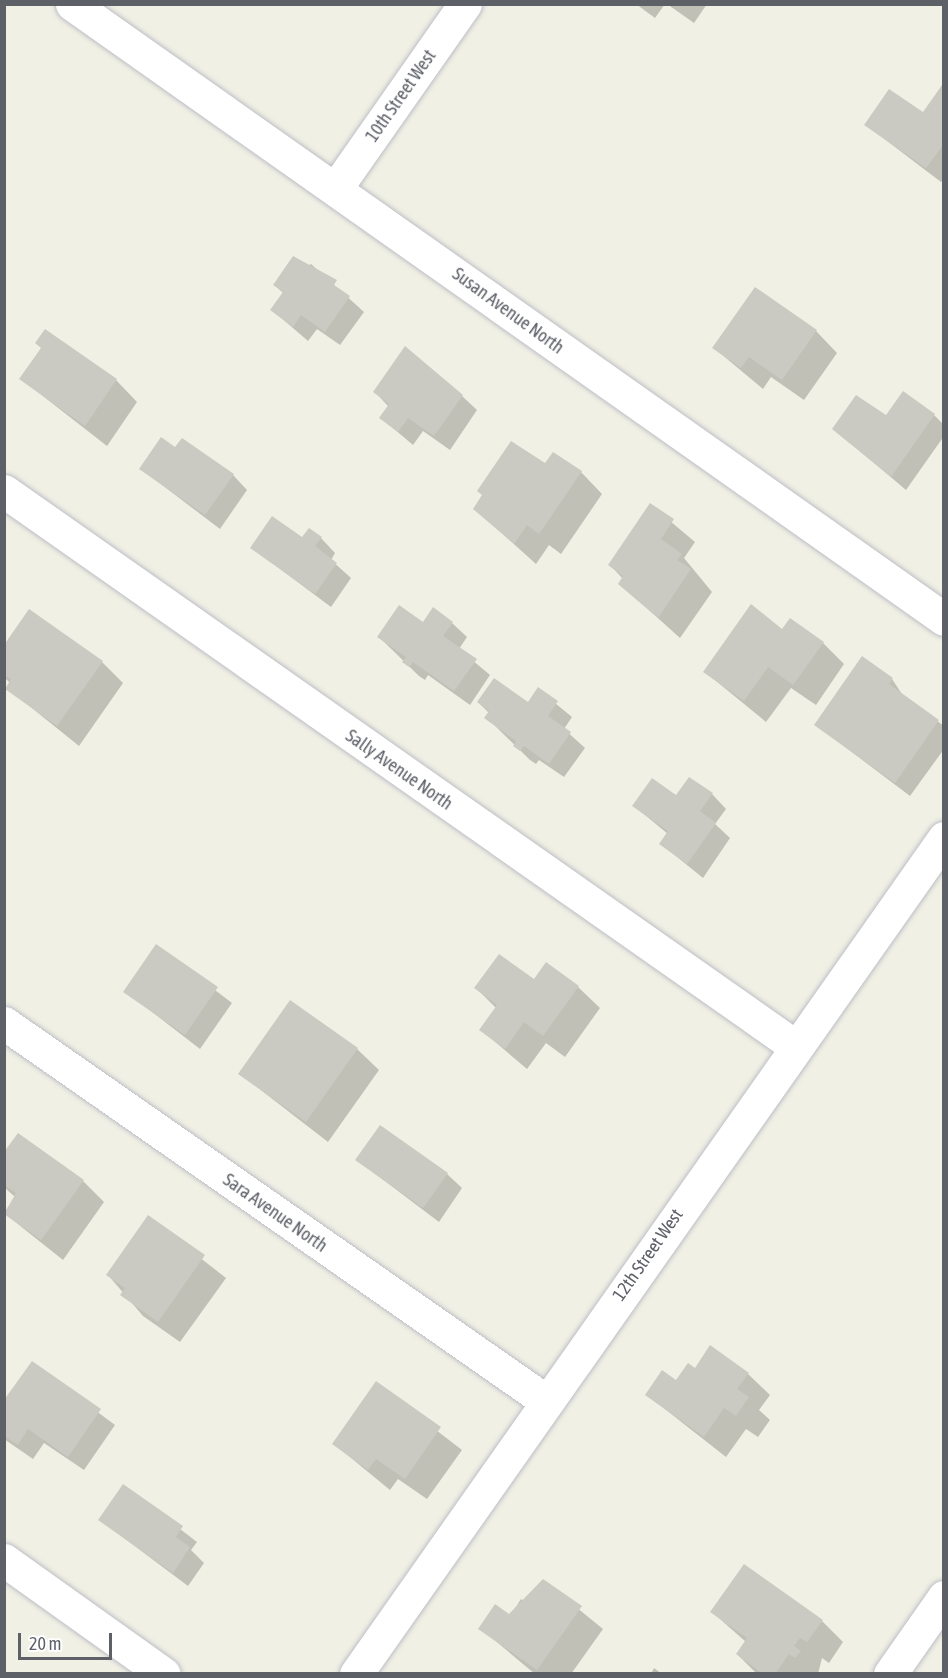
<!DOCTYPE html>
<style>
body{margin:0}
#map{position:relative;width:948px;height:1678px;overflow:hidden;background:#f0f0e5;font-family:"Asap Condensed",sans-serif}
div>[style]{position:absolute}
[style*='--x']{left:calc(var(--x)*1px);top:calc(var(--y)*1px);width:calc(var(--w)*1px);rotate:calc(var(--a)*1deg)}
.shadow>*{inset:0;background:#0003}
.building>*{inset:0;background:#cbcac2}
.roads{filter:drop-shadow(0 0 2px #bdbec5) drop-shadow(0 0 2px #bdbec5)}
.minor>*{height:33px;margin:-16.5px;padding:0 16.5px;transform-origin:16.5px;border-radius:16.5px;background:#fff}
span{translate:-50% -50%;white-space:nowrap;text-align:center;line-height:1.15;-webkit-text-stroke:5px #fff;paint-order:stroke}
.street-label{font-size:18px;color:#5d6067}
.frame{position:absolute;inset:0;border:6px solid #5d6067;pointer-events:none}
.scale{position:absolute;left:18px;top:1633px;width:94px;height:27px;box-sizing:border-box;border:3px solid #5d6067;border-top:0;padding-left:8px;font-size:18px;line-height:21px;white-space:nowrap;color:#5d6067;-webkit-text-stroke:4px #fff;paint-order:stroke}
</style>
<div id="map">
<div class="shadow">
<div style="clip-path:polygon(636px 4px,665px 4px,655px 18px)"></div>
<div style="clip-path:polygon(667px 4px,707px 4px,694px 23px)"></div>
<div style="clip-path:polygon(944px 88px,944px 179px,941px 182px,866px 125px,923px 114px)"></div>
<div style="clip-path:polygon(311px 264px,364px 312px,340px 345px,317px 329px,308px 341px,272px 310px,283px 293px,275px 285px)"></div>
<div style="clip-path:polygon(816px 331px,837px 353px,804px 400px,771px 377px,763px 389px,714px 348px)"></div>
<div style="clip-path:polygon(42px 349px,116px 380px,137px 402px,107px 446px,21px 379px)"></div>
<div style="clip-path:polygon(375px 392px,462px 396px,477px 410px,450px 450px,423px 431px,413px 445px,381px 418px,389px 407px)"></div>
<div style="clip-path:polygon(934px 415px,944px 425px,944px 436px,906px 490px,834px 429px)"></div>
<div style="clip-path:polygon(176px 449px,233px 475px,247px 490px,220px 529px,141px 469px)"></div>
<div style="clip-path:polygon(545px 465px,581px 472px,602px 494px,561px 554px,549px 545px,536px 564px,475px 509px)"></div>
<div style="clip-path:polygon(651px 505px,695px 542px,684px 558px,712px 592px,680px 638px,620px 584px,623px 579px,610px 565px)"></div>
<div style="clip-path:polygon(321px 538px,335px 553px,331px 560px,351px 578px,331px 607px,252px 548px)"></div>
<div style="clip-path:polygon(452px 623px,467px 637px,459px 649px,490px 675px,470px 705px,428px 675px,425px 680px,419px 676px,379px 637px,423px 624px)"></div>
<div style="clip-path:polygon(783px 632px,823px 643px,844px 664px,816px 705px,791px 688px,766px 722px,705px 672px)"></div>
<div style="clip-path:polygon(4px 647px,102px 662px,123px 683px,79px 746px,7px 688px,10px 683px,4px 677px)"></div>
<div style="clip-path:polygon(892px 679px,904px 697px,944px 726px,944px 749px,910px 796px,816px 725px)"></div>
<div style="clip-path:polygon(539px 690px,572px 717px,564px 729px,585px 748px,564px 777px,539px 760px,536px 764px,530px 760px,486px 717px,489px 713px,478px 702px,529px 704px)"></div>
<div style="clip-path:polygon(712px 794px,726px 809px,715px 824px,730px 838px,703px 878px,661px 844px,668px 834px,634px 806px)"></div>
<div style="clip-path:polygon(157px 946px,232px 1003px,200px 1049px,125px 991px)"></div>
<div style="clip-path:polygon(534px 982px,578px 987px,600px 1008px,565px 1057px,546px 1043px,527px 1069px,481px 1030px,496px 1008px,476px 988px)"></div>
<div style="clip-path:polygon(357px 1049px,379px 1070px,328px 1142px,240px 1074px)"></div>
<div style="clip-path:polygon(4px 1155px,83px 1181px,104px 1202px,63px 1260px,4px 1213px,15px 1197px,4px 1187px)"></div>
<div style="clip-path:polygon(357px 1160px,447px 1174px,462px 1188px,439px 1222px)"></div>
<div style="clip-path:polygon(148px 1217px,226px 1278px,180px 1342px,143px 1316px,108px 1275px)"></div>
<div style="clip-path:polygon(32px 1363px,115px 1425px,84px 1470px,44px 1443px,33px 1459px,4px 1439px,4px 1402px)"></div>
<div style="clip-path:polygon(695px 1370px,748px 1374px,770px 1395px,759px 1410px,770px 1420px,758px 1437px,746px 1429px,726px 1457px,647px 1395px)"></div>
<div style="clip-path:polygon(376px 1384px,462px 1450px,427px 1499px,398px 1479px,390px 1490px,334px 1444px)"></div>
<div style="clip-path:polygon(124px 1486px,197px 1542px,191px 1550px,204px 1563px,188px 1586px,100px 1520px)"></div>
<div style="clip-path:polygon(544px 1581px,603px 1629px,571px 1674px,535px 1674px,480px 1628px,510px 1616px,521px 1599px,527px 1604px)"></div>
<div style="clip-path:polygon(712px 1612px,822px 1621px,843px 1642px,829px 1663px,822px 1658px,818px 1674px,757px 1674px,737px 1654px,746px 1642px)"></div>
<div style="clip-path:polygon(654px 1668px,662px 1674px,651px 1674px)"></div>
</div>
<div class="building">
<div style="clip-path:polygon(942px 85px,944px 144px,926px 168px,864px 125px,889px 89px,923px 112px)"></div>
<div style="clip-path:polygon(293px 256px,337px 280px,334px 285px,350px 296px,325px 332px,301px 315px,293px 327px,270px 310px,283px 292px,273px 285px)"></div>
<div style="clip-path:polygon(755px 287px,817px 330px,782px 380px,749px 357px,741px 368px,712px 348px)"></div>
<div style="clip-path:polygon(45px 329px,117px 379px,85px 426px,19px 379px,41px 348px,35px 343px)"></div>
<div style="clip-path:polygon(405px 346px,463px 395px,434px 436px,408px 418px,398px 432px,379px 418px,389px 404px,373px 392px)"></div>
<div style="clip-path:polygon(903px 391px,935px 414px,891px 477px,832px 429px,856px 395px,886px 415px)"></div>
<div style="clip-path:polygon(161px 437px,175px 447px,182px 438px,234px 474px,205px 515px,139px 469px)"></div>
<div style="clip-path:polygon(511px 441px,545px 463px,553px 452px,582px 471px,539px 534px,527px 525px,514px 544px,473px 509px,482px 495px,477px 491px)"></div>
<div style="clip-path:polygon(650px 503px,674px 519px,661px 539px,682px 554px,677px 560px,691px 569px,658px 618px,618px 584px,623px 576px,608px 565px)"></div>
<div style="clip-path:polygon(272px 516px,302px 537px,309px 528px,322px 537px,315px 546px,337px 563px,315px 594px,250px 548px)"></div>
<div style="clip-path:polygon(751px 604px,782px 629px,790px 618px,824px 642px,793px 685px,768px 667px,744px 701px,703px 672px)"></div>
<div style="clip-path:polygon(399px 605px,423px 622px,433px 607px,453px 622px,443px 636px,477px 659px,454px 691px,413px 662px,409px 667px,402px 662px,406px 657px,377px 637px)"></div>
<div style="clip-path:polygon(29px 609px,103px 661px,57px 726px,5px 689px,11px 679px,4px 675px,4px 645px)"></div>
<div style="clip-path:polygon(862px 656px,893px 678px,889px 684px,939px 720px,895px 783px,814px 725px)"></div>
<div style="clip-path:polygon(494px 678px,528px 702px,538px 687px,558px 701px,548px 716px,571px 732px,549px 764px,524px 746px,520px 751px,513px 746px,516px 741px,484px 718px,489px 711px,477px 702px)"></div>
<div style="clip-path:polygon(689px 777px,713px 793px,700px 811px,716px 823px,687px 864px,659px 844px,668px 831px,632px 806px,652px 778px,676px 795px)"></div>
<div style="clip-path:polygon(156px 944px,218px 987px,185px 1035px,123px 992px)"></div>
<div style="clip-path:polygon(499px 954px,534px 979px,546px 962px,579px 986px,543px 1036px,524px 1022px,505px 1049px,479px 1030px,497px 1005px,474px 988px)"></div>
<div style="clip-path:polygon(290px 1000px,358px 1048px,306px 1122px,238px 1074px)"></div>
<div style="clip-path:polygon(380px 1125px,448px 1173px,423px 1208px,355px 1160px)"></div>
<div style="clip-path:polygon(18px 1133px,84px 1180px,41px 1240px,4px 1214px,16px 1193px,4px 1185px,4px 1152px)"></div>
<div style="clip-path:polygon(148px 1215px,205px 1255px,158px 1322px,120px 1295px,125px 1288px,106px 1275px)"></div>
<div style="clip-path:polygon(710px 1345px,749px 1373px,737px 1389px,749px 1397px,736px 1416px,724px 1408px,704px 1437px,645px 1395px,662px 1370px,676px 1380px,688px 1363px,695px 1368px)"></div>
<div style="clip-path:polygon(32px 1361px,101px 1409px,68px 1457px,28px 1429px,18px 1445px,4px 1436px,4px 1400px)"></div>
<div style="clip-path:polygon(376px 1381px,441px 1427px,405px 1479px,376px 1459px,368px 1470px,332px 1444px)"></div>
<div style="clip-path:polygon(123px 1484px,183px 1526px,176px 1537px,190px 1547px,173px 1573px,98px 1520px)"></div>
<div style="clip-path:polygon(744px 1564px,823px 1620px,807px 1642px,800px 1638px,794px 1646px,801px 1651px,795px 1658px,789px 1654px,775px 1674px,763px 1674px,736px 1654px,747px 1638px,710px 1612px)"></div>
<div style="clip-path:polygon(543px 1579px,582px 1606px,537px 1670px,478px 1629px,495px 1604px,509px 1614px)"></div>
</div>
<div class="roads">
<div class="minor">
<div style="--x:72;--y:4;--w:1067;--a:35.19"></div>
<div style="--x:336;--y:188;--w:225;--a:-55"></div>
<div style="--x:4;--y:491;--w:966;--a:35.06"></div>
<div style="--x:4;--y:1023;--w:661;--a:34.89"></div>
<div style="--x:4;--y:1560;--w:196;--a:35.5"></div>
<div style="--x:356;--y:1674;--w:1022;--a:-54.88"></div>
<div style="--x:890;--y:1674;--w:94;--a:-55"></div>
</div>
</div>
<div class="street-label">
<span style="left:401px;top:96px;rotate:-55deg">10th Street West</span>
<span style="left:508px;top:311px;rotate:36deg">Susan Avenue North</span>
<span style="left:399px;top:770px;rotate:35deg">Sally Avenue North</span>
<span style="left:275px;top:1213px;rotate:35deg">Sara Avenue North</span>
<span style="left:648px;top:1255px;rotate:-55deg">12th Street West</span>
</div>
<div class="frame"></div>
<div class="scale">20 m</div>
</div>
